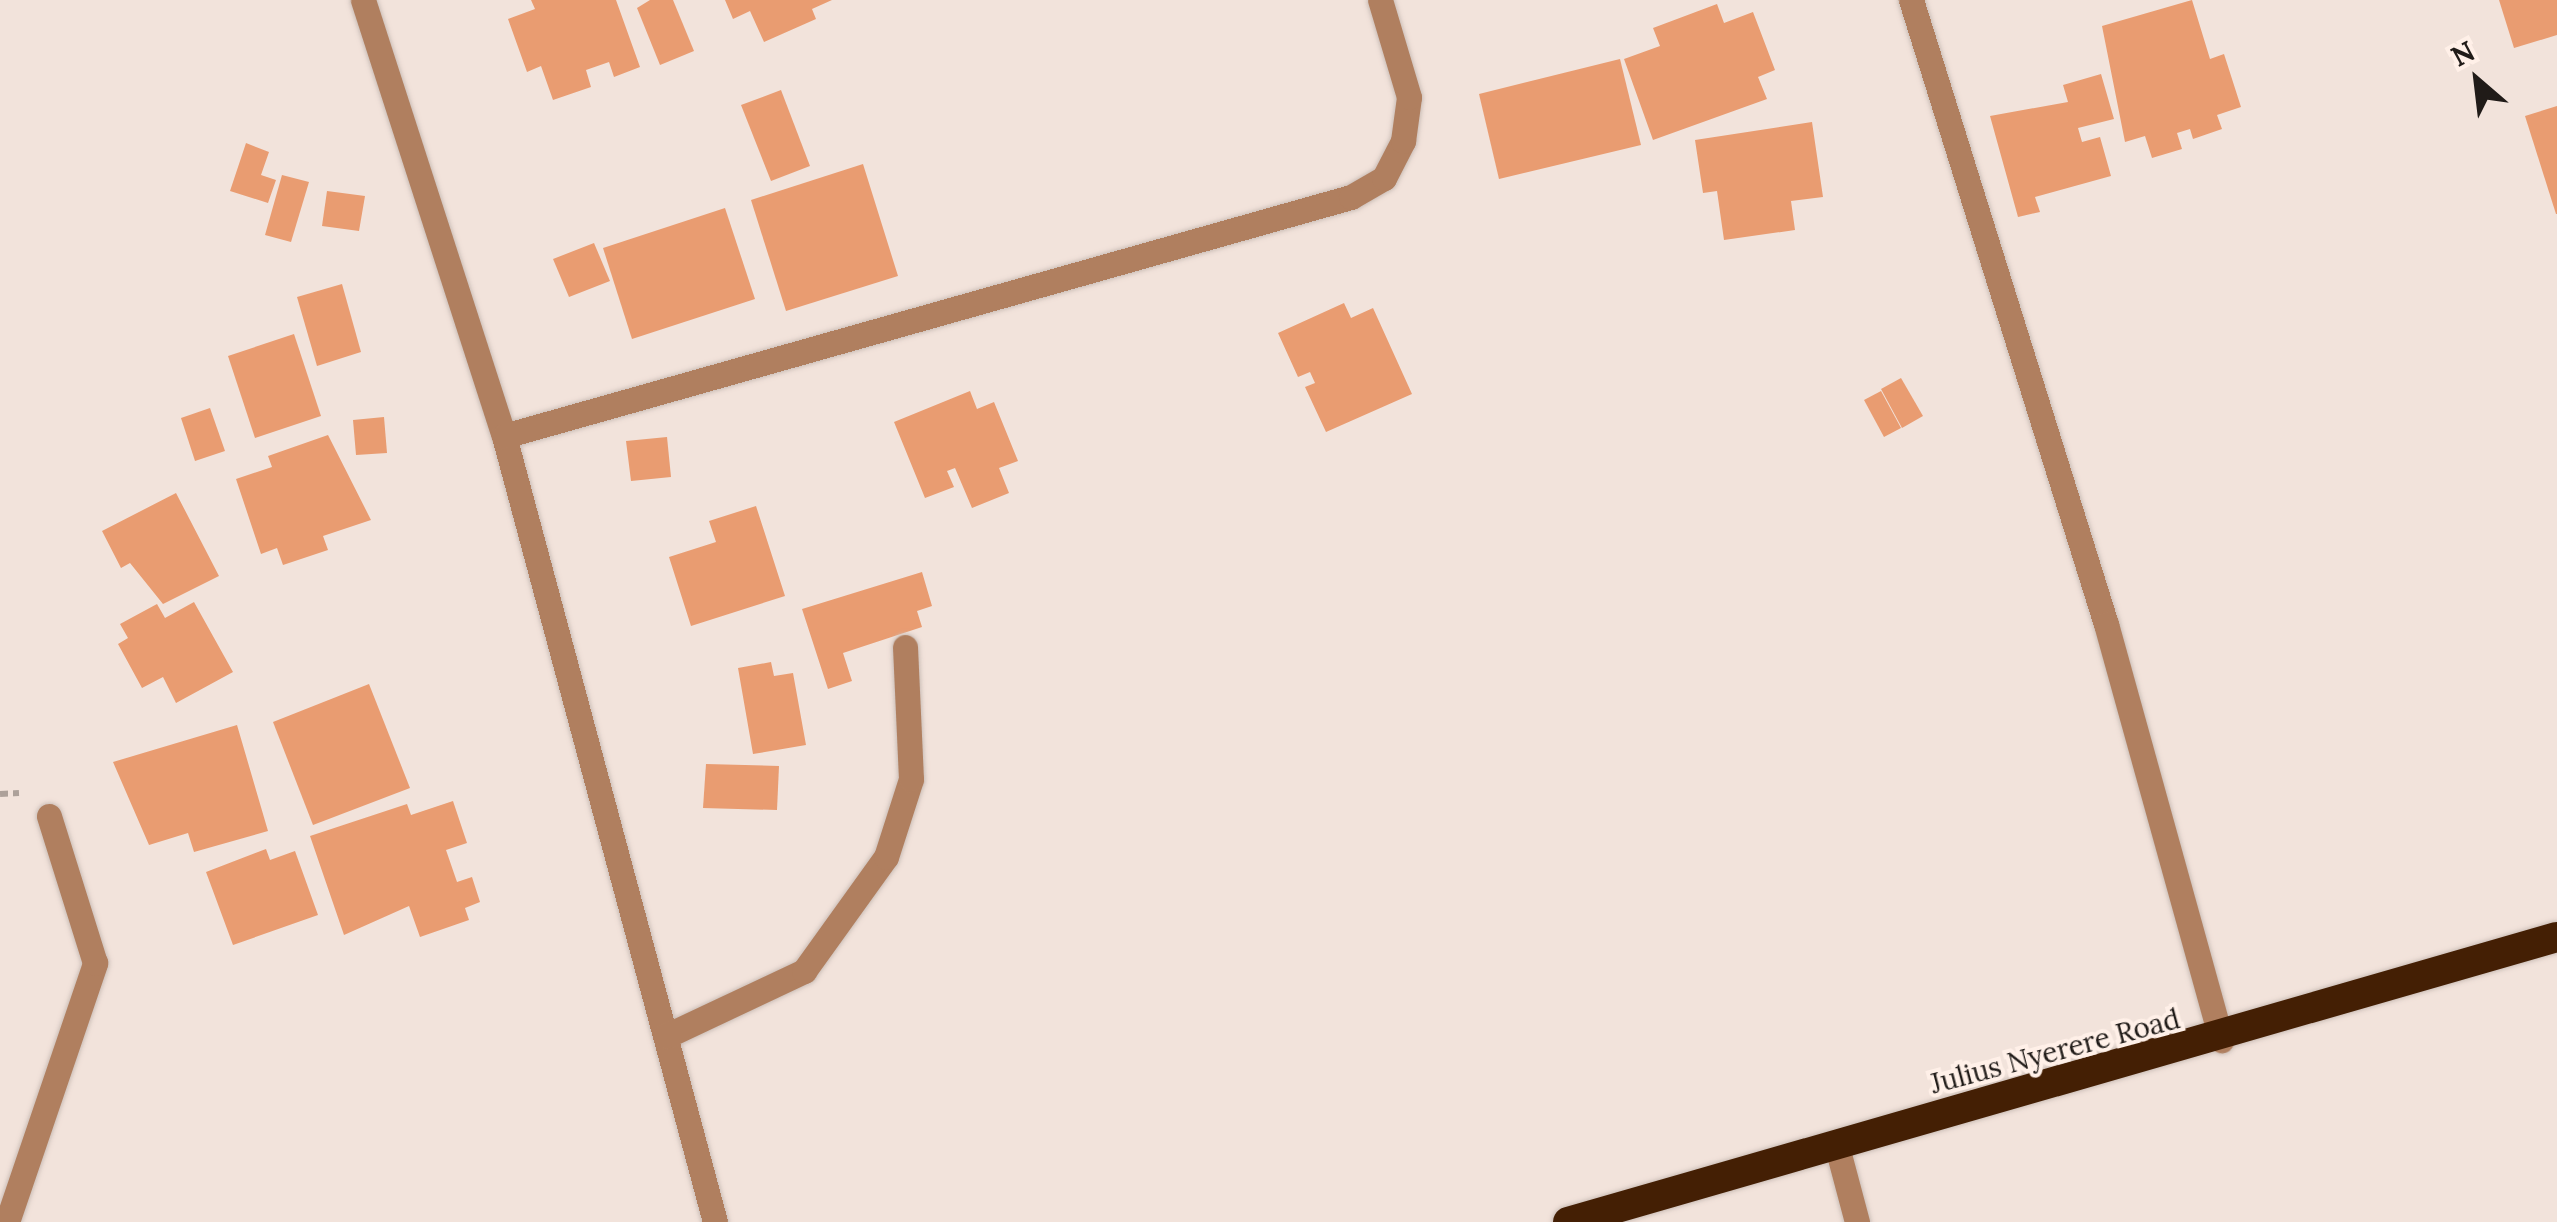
<!DOCTYPE html>
<style>
body{margin:0}
#map{position:relative;width:2557px;height:1222px;overflow:hidden;background:#f2e3db;font-family:Lora,serif}
div>[style]{position:absolute}
[style*='--x']{left:calc(var(--x)*1px);top:calc(var(--y)*1px);width:calc(var(--w)*1px);rotate:calc(var(--a)*1deg)}
.building>*{inset:0;background:#e99c71}
.path>*{height:6px;margin-top:-3px;transform-origin:0;background:repeating-linear-gradient(90deg,#ada19a 0 8px,transparent 0 13px)}
.roads{filter:drop-shadow(0 0 2px #ccbfb8) drop-shadow(0 0 2px #ccbfb8)}
.minor>*{height:25px;margin:-12.5px;padding:0 12.5px;transform-origin:12.5px;border-radius:12.5px;background:#b07f5f}
.highway>*{height:30px;margin:-15px;padding:0 15px;transform-origin:15px;border-radius:15px;background:#441f04}
span{translate:-50% -50%;white-space:nowrap;text-align:center;line-height:1.15;-webkit-text-stroke:8px #fff0e8;paint-order:stroke}
.street-label{font-size:28px;color:#201b18}
.north{position:absolute;left:2427px;top:30px;width:100px;height:100px;-webkit-text-stroke:8px #fff0e8;paint-order:stroke;rotate:332deg;font-size:28px;font-weight:700;line-height:40px;text-align:center;color:#201b18}
.north::after{content:'';display:block;margin:auto;width:35px;height:45px;background:#201b18;clip-path:polygon(50% 0,100% 100%,50% 72%,0 100%)}
</style>
<div id="map">
<div class="building">
<div style="clip-path:polygon(531px 0,616px 0,640px 67px,614px 77px,609px 62px,586px 70px,591px 87px,553px 100px,541px 66px,527px 72px,508px 19px,535px 9px)"></div>
<div style="clip-path:polygon(650px 0,673px 0,694px 51px,660px 65px,637px 8px)"></div>
<div style="clip-path:polygon(725px 0,832px 0,812px 9px,816px 19px,764px 42px,750px 11px,733px 19px)"></div>
<div style="clip-path:polygon(2192px 0,2210px 59px,2224px 54px,2241px 107px,2217px 115px,2222px 129px,2193px 139px,2190px 129px,2177px 133px,2182px 149px,2152px 158px,2145px 136px,2125px 142px,2102px 26px)"></div>
<div style="clip-path:polygon(2499px 0,2557px 0,2557px 35px,2514px 48px)"></div>
<div style="clip-path:polygon(1717px 4px,1724px 23px,1753px 12px,1775px 70px,1758px 77px,1767px 99px,1653px 140px,1624px 59px,1660px 46px,1653px 28px)"></div>
<div style="clip-path:polygon(1620px 59px,1641px 145px,1499px 179px,1479px 94px)"></div>
<div style="clip-path:polygon(2101px 74px,2114px 119px,2078px 128px,2082px 142px,2100px 137px,2111px 176px,2035px 197px,2040px 212px,2018px 217px,1990px 116px,2068px 102px,2063px 85px)"></div>
<div style="clip-path:polygon(781px 90px,810px 166px,771px 181px,741px 105px)"></div>
<div style="clip-path:polygon(2557px 106px,2557px 214px,2556px 214px,2525px 116px)"></div>
<div style="clip-path:polygon(1812px 122px,1823px 197px,1791px 201px,1795px 230px,1724px 240px,1717px 191px,1703px 193px,1695px 140px)"></div>
<div style="clip-path:polygon(246px 143px,269px 152px,261px 175px,276px 180px,268px 203px,230px 191px)"></div>
<div style="clip-path:polygon(863px 164px,898px 276px,786px 311px,751px 200px)"></div>
<div style="clip-path:polygon(282px 175px,309px 182px,291px 242px,265px 235px)"></div>
<div style="clip-path:polygon(327px 191px,365px 196px,359px 231px,322px 226px)"></div>
<div style="clip-path:polygon(725px 208px,755px 299px,632px 339px,603px 248px)"></div>
<div style="clip-path:polygon(594px 243px,610px 281px,569px 297px,553px 259px)"></div>
<div style="clip-path:polygon(342px 284px,361px 352px,317px 366px,297px 297px)"></div>
<div style="clip-path:polygon(1344px 303px,1351px 318px,1373px 308px,1412px 394px,1326px 432px,1305px 387px,1315px 383px,1310px 372px,1298px 377px,1278px 333px)"></div>
<div style="clip-path:polygon(294px 334px,321px 416px,255px 438px,228px 356px)"></div>
<div style="clip-path:polygon(1901px 378px,1923px 416px,1902px 428px,1881px 389px)"></div>
<div style="clip-path:polygon(970px 391px,977px 409px,994px 402px,1018px 461px,999px 468px,1009px 493px,972px 508px,955px 468px,947px 471px,954px 487px,925px 498px,894px 422px)"></div>
<div style="clip-path:polygon(1881px 391px,1901px 428px,1884px 437px,1864px 400px)"></div>
<div style="clip-path:polygon(210px 408px,225px 451px,195px 461px,181px 418px)"></div>
<div style="clip-path:polygon(384px 417px,387px 453px,356px 455px,353px 420px)"></div>
<div style="clip-path:polygon(328px 435px,371px 520px,323px 536px,328px 550px,283px 565px,277px 548px,261px 554px,236px 479px,272px 467px,268px 456px)"></div>
<div style="clip-path:polygon(667px 437px,671px 477px,631px 481px,626px 441px)"></div>
<div style="clip-path:polygon(176px 493px,219px 576px,163px 604px,130px 563px,121px 568px,102px 531px)"></div>
<div style="clip-path:polygon(756px 506px,785px 596px,691px 626px,669px 557px,716px 542px,709px 521px)"></div>
<div style="clip-path:polygon(922px 572px,932px 606px,917px 611px,922px 627px,843px 653px,852px 681px,828px 689px,802px 609px)"></div>
<div style="clip-path:polygon(194px 602px,233px 672px,176px 703px,163px 677px,142px 688px,118px 644px,128px 638px,120px 624px,157px 604px,165px 618px)"></div>
<div style="clip-path:polygon(771px 662px,774px 676px,793px 673px,806px 745px,753px 754px,738px 668px)"></div>
<div style="clip-path:polygon(369px 684px,410px 788px,313px 825px,273px 722px)"></div>
<div style="clip-path:polygon(237px 725px,268px 831px,194px 852px,188px 833px,149px 845px,113px 762px)"></div>
<div style="clip-path:polygon(706px 764px,779px 766px,777px 810px,703px 808px)"></div>
<div style="clip-path:polygon(453px 801px,467px 843px,446px 850px,457px 882px,472px 877px,480px 902px,465px 908px,469px 920px,420px 937px,409px 906px,344px 935px,310px 836px,407px 804px,411px 815px)"></div>
<div style="clip-path:polygon(266px 849px,270px 860px,295px 851px,318px 915px,233px 945px,206px 872px)"></div>
</div>
<div class="path">
<div style="--x:0;--y:794;--w:19;--a:-3"></div>
</div>
<div class="roads">
<div class="minor">
<div style="--x:363;--y:0;--w:458;--a:72.1"></div>
<div style="--x:504;--y:436;--w:814;--a:74.97"></div>
<div style="--x:1911;--y:0;--w:654;--a:72.65"></div>
<div style="--x:2106;--y:624;--w:432;--a:74.5"></div>
<div style="--x:504;--y:436;--w:880;--a:-15.76"></div>
<div style="--x:1351;--y:197;--w:38;--a:-30"></div>
<div style="--x:1384;--y:178;--w:42;--a:-62.8"></div>
<div style="--x:1403;--y:141;--w:44;--a:-82.2"></div>
<div style="--x:1409;--y:97;--w:101;--a:-106.6"></div>
<div style="--x:666;--y:1036;--w:153;--a:-25.2"></div>
<div style="--x:804;--y:971;--w:140;--a:-54.3"></div>
<div style="--x:886;--y:857;--w:82;--a:-72.2"></div>
<div style="--x:911;--y:779;--w:132;--a:-92.6"></div>
<div style="--x:1836;--y:1143;--w:82;--a:75.1"></div>
<div style="--x:7;--y:1222;--w:274;--a:-71.2"></div>
<div style="--x:95;--y:963;--w:154;--a:-107.4"></div>
</div>
<div class="highway">
<div style="--x:1568;--y:1222;--w:1029;--a:-16.08"></div>
</div>
</div>
<div class="street-label">
<span style="left:2055px;top:1051px;rotate:-15deg">Julius Nyerere Road</span>
</div>
<div class="north">N</div>
</div>
